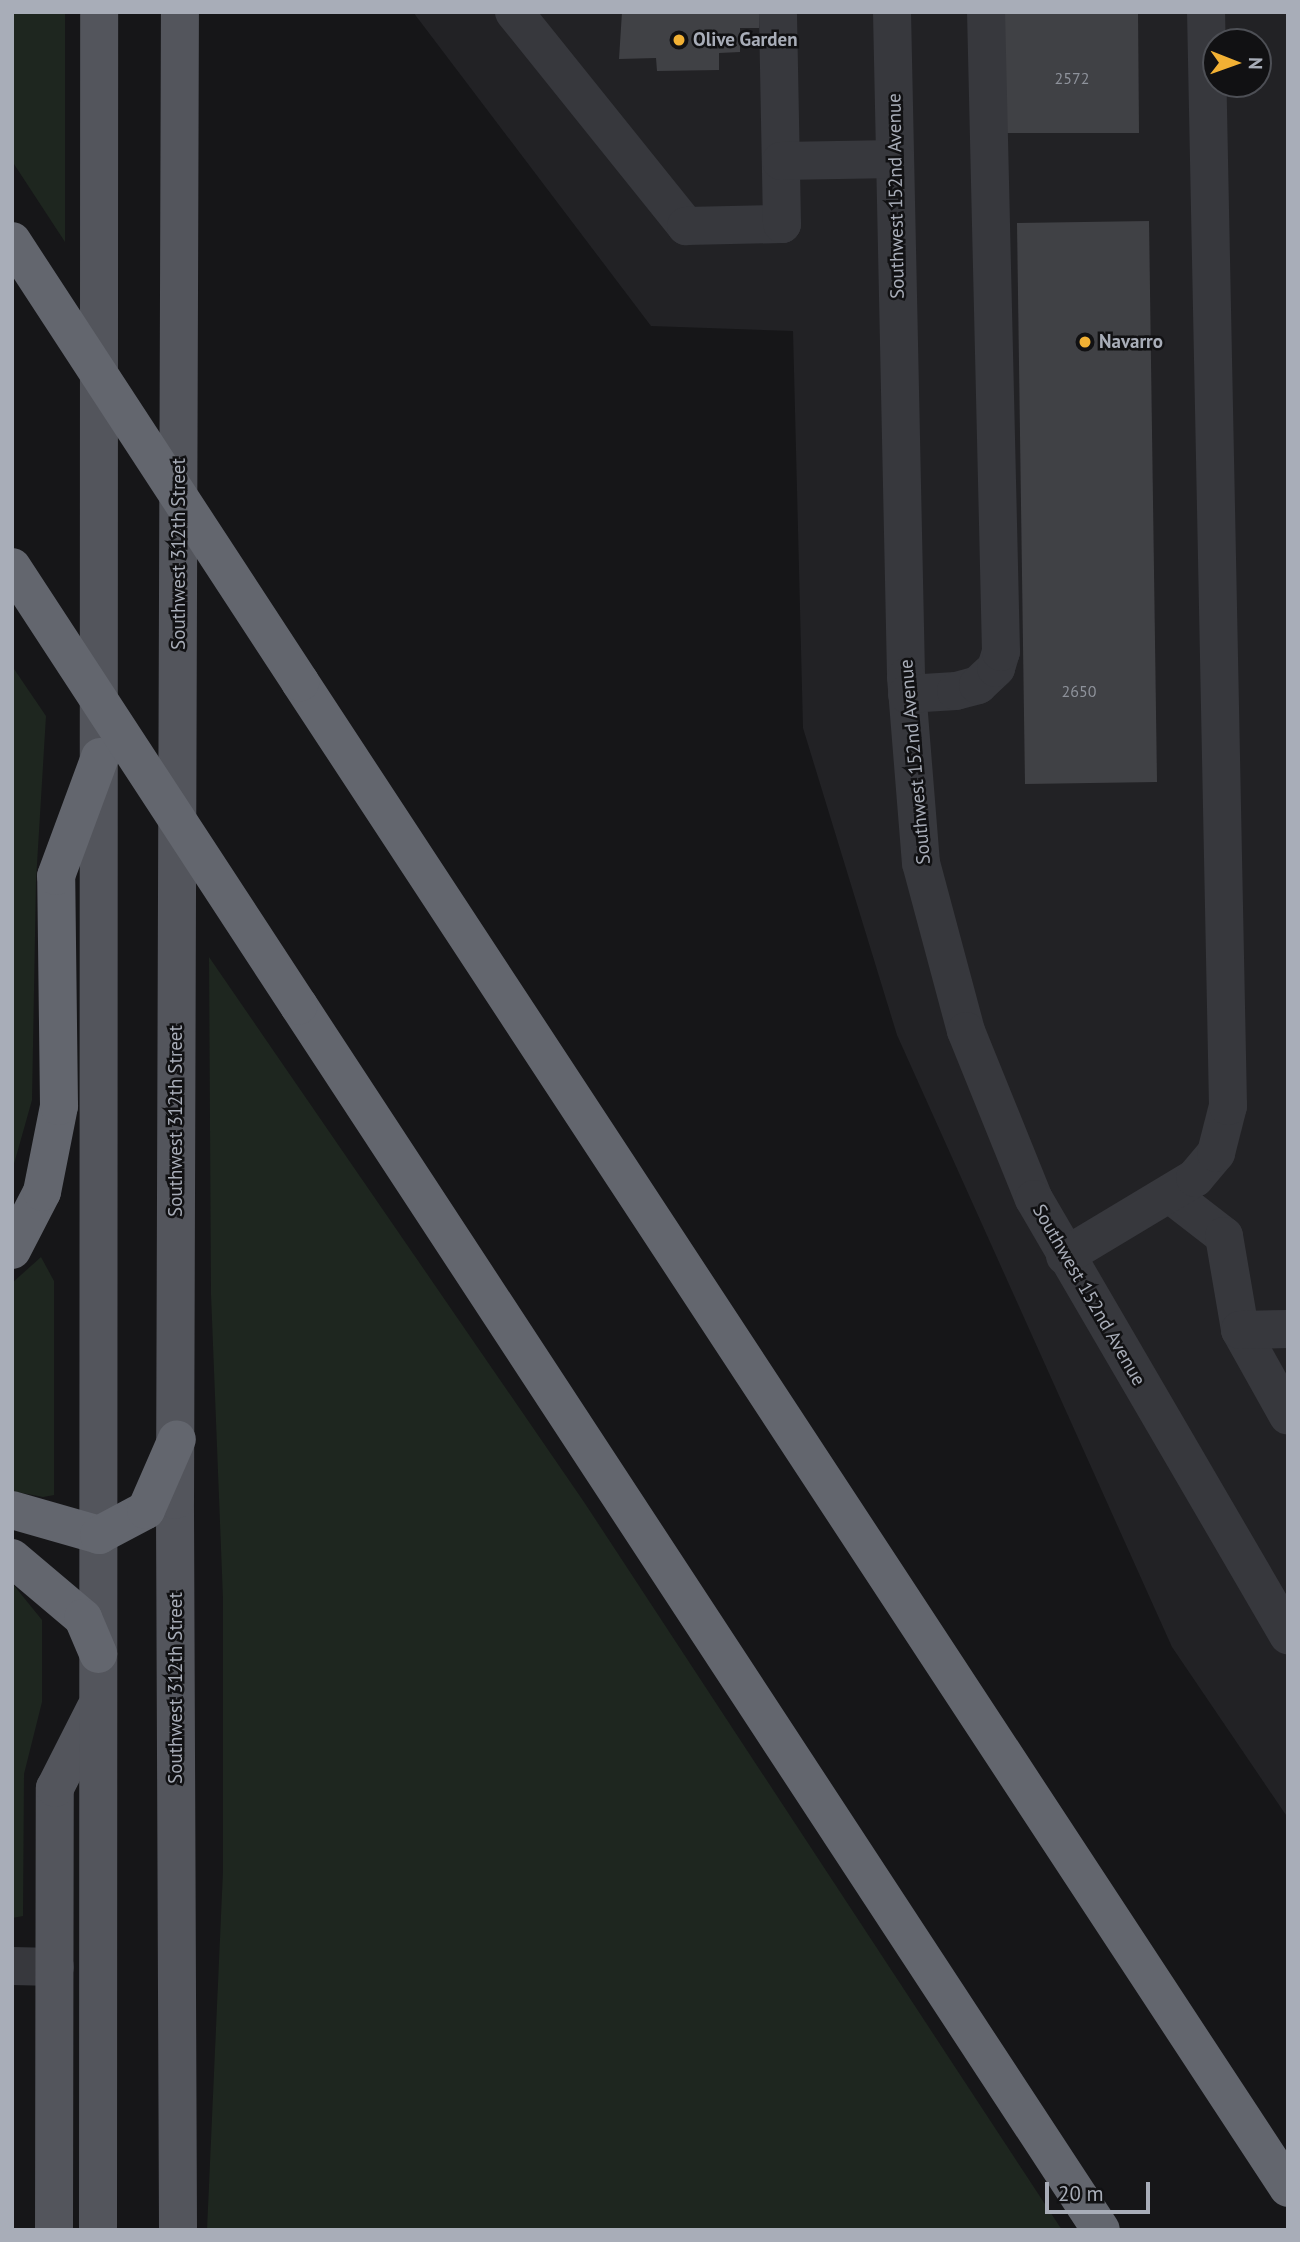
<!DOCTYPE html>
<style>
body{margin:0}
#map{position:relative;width:1300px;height:2242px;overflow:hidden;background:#161618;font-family:"PT Sans",sans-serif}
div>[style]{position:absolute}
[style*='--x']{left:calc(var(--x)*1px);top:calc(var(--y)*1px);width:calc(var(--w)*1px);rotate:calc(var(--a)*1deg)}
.built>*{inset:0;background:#222225}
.green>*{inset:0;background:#1e261f}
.building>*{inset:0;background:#404145}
.minor>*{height:38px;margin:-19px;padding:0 19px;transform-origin:19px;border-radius:19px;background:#37383d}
.major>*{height:38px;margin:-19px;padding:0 19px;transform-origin:19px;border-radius:19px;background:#53555c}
.highway>*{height:38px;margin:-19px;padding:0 19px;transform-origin:19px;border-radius:19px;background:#63666e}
.highway-bridge>*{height:38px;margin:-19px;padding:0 19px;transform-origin:19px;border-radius:19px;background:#63666e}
.dots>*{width:19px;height:19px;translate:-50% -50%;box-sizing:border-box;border:4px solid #111113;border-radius:50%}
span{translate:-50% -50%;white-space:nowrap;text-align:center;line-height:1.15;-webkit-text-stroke:5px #111113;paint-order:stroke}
.number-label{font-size:16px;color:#8e929b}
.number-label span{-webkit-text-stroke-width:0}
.poi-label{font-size:19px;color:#a8adb8;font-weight:700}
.left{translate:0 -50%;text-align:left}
.street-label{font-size:19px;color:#a8adb8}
.frame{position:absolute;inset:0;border:14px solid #a8adb8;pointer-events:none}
.north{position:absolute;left:1202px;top:28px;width:70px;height:70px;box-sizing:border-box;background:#111113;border:2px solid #4d4f55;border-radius:50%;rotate:91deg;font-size:19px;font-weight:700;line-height:28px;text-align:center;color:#a8adb8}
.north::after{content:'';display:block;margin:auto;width:24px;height:32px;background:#f2b134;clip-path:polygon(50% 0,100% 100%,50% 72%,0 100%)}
.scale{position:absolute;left:1045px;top:2182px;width:105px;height:32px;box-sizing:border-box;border:4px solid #a8adb8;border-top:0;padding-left:9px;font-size:21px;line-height:24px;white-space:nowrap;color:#a8adb8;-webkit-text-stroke:5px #111113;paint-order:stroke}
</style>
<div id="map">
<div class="built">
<div style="clip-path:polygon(evenodd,413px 12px,1288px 12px,1288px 1818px,1172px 1647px,897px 1035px,803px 728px,793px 331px,651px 326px,413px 12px,1216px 42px,1258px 42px,1258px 84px,1216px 84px,1216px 42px)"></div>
</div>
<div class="green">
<div style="clip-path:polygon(12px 12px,65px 12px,65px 242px,12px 161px)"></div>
<div style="clip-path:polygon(12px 666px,46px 716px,36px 881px,32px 1100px,12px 1171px)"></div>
<div style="clip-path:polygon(209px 957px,584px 1502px,1062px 2230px,207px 2230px,223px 1871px,223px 1599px,211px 1294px)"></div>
<div style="clip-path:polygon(41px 1257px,54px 1281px,54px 1495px,43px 1497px,12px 1491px,12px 1283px)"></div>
<div style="clip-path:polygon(12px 1583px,42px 1620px,42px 1702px,24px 1774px,23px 1916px,12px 1918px)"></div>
</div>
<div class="building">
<div style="clip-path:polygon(622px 12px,759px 12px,759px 28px,740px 28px,740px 52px,719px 53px,719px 70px,657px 71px,656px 58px,619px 59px)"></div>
<div style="clip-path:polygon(1004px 12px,1138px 12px,1139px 133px,1004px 133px)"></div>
<div style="clip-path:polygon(1149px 221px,1157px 782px,1025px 784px,1017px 223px)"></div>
</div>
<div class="minor">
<div style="--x:514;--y:12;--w:275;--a:51.2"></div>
<div style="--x:686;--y:226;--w:96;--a:-1.2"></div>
<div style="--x:782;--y:224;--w:212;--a:-91.1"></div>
<div style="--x:892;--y:12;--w:665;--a:88.79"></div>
<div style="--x:906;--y:677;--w:187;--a:85.4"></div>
<div style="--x:921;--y:863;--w:174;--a:75"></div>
<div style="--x:966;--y:1031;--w:181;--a:68"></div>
<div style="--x:1034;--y:1199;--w:505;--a:59.78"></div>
<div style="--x:781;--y:161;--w:114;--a:-1"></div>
<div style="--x:907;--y:694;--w:49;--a:-3.5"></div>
<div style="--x:956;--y:691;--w:23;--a:-15"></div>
<div style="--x:978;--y:685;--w:25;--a:-43"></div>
<div style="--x:996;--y:668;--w:17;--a:-73"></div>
<div style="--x:1001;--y:652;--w:640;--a:-91.34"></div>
<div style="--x:1171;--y:1195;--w:67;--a:37.7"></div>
<div style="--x:1224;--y:1236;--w:95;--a:80.3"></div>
<div style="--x:1240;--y:1330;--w:98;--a:60.8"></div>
<div style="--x:1065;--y:1256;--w:152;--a:-31"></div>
<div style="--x:1195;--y:1178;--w:33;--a:-50"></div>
<div style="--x:1216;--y:1153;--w:49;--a:-75.7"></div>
<div style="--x:1228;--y:1106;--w:1094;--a:-91.15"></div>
<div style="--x:1240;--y:1330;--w:48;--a:-1.2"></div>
<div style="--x:12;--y:1966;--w:43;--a:1.3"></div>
</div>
<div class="major">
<div style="--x:54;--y:2230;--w:442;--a:-89.9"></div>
<div style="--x:55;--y:1788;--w:89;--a:-63.1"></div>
<div style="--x:98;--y:2230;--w:2218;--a:-89.97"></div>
<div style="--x:178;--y:2230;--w:730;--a:-90.24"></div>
<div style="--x:175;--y:1500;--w:1488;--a:-89.81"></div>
</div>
<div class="highway">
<div style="--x:300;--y:682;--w:1801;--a:56.73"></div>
<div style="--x:299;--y:1006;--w:1463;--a:56.77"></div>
<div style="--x:12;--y:1250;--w:65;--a:-62.7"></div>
<div style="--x:42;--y:1192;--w:88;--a:-78.8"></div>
<div style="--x:59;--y:1106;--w:230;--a:-90.7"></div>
<div style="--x:56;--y:876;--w:127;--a:-69.7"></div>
<div style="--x:12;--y:1510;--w:91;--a:16"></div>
<div style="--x:99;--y:1535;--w:53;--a:-28"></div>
<div style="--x:146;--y:1510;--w:77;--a:-66.4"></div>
<div style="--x:12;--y:1558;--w:93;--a:40.2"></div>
<div style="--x:83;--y:1618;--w:39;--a:67"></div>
</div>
<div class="highway-bridge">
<div style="--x:12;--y:241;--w:527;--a:56.85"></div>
<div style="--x:12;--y:567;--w:524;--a:56.83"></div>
</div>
<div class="dots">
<div style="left:679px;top:40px;background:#f2b134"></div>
<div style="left:1085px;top:342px;background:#f2b134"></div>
</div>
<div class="number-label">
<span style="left:1072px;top:78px">2572</span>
<span style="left:1079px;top:691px">2650</span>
</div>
<div class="poi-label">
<span class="left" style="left:693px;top:40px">Olive Garden</span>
<span class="left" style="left:1099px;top:342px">Navarro</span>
</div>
<div class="street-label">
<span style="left:896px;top:196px;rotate:-91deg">Southwest 152nd Avenue</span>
<span style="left:179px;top:554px;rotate:-90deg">Southwest 312th Street</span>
<span style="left:915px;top:762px;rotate:-95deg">Southwest 152nd Avenue</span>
<span style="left:176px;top:1121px;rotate:-90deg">Southwest 312th Street</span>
<span style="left:1089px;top:1295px;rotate:60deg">Southwest 152nd Avenue</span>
<span style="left:176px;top:1688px;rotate:-90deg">Southwest 312th Street</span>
</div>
<div class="frame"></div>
<div class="north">N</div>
<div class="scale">20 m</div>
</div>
